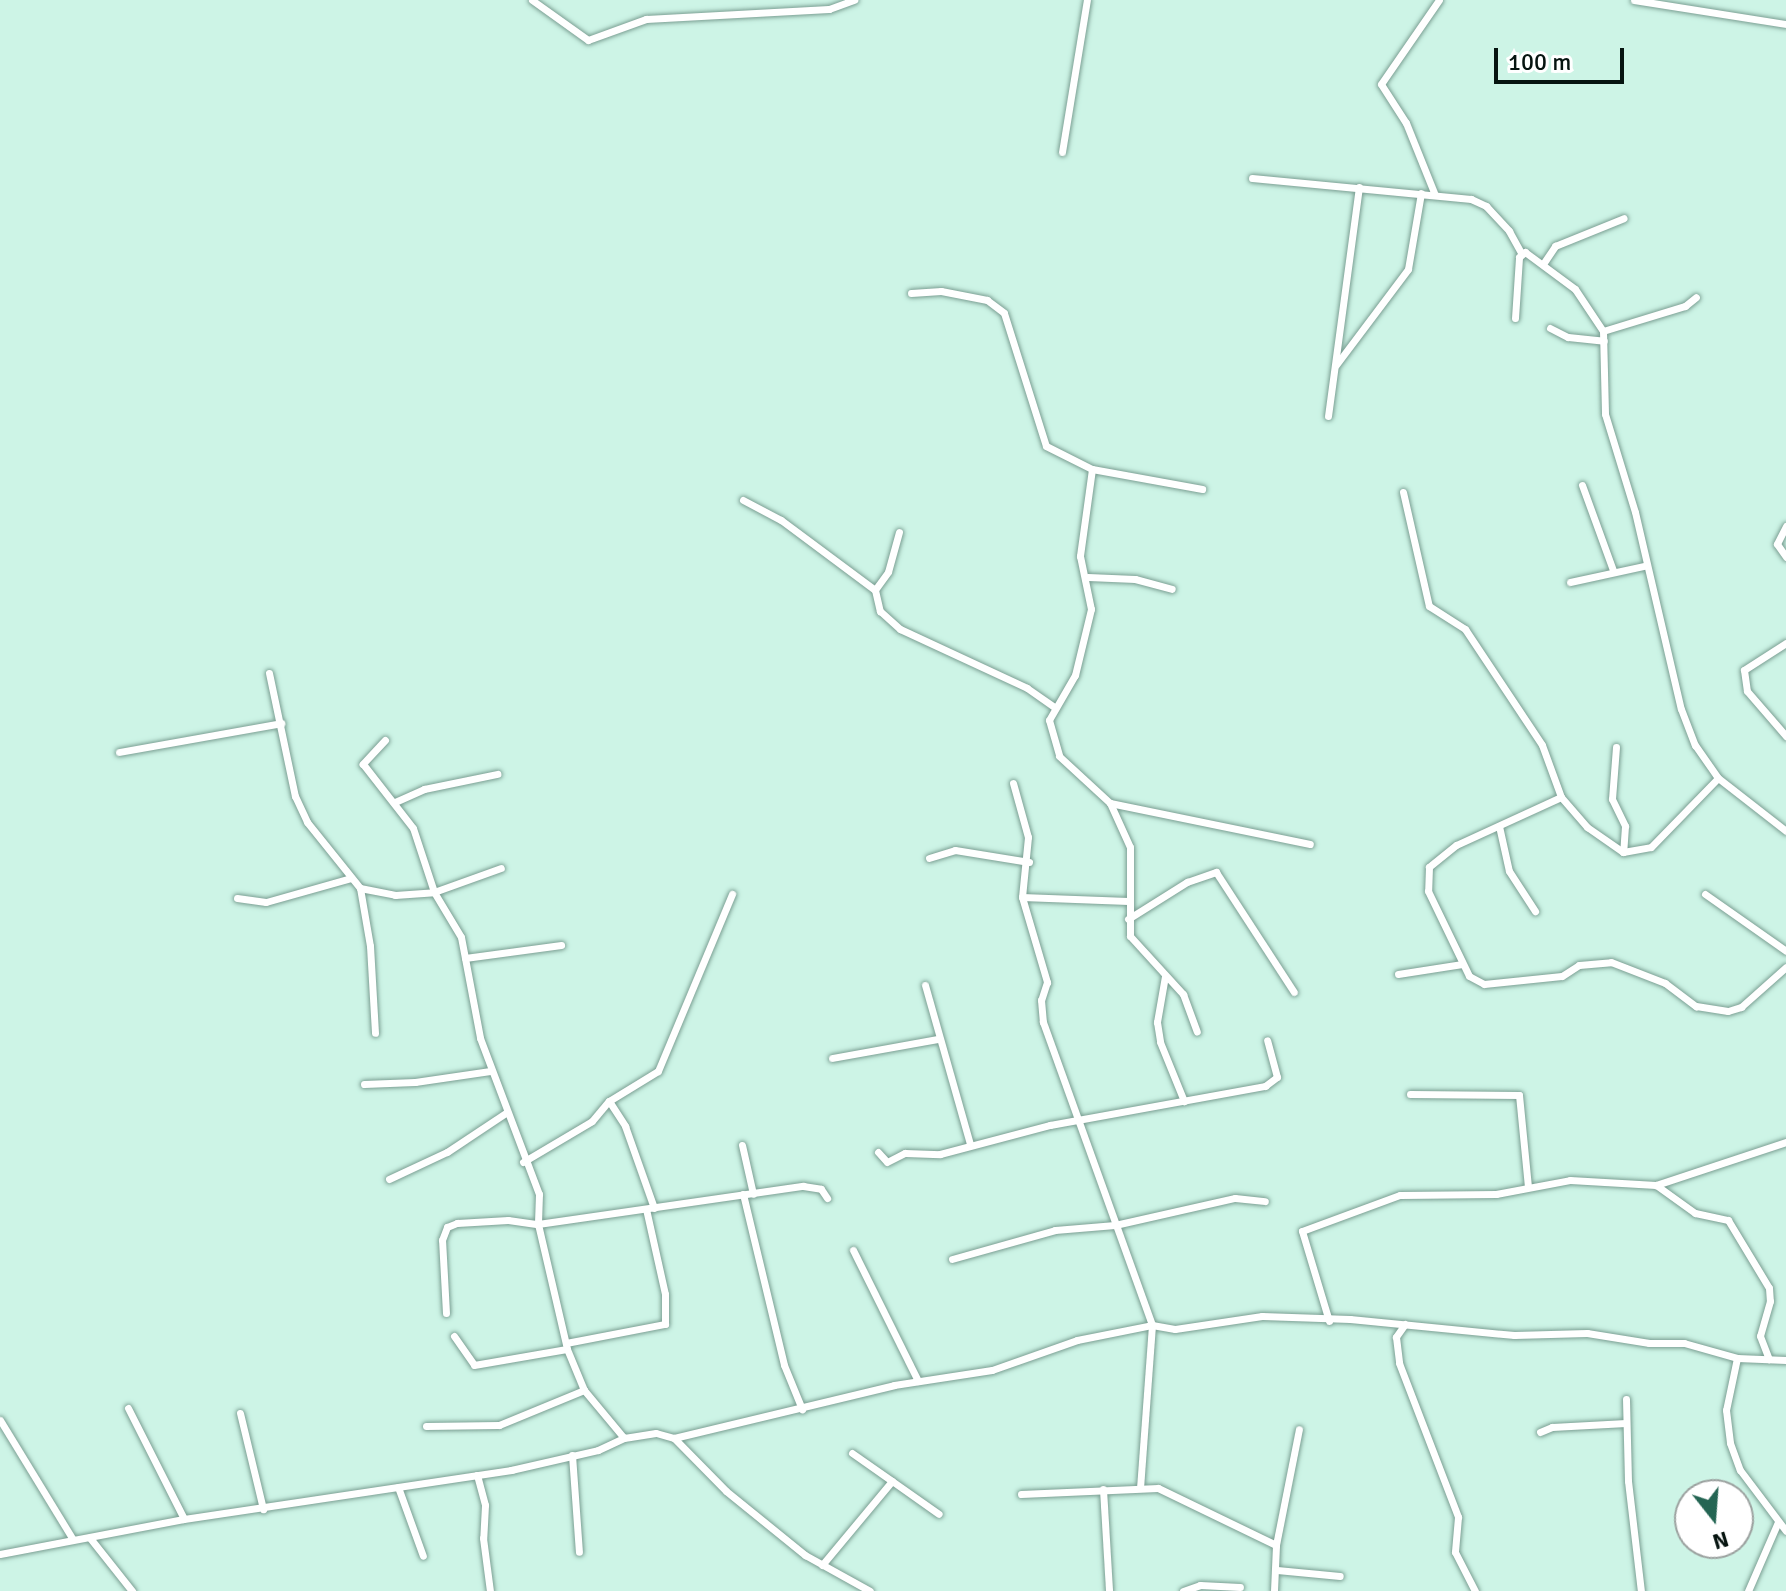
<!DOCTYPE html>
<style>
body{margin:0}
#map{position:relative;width:1786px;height:1591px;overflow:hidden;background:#cdf4e6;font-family:Signika,sans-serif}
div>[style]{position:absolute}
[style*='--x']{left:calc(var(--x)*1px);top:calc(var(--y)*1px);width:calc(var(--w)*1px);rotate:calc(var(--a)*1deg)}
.roads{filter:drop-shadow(0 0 2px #7b9f93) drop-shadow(0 0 2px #7b9f93)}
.street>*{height:7px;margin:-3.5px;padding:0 3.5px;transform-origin:3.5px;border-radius:3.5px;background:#fff}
span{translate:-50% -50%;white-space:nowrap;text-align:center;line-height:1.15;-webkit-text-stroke:6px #fff;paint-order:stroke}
.north{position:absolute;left:1674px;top:1479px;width:80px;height:80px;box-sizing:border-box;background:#fff;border:2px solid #9ba19f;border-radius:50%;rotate:163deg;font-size:22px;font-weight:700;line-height:32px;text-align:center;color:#061410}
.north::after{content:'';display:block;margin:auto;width:28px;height:36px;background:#246553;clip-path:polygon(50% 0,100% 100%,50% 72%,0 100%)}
.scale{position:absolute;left:1494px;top:48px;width:130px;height:36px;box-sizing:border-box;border:4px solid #061410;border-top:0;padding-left:10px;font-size:24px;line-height:28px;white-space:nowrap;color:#061410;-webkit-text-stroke:6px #fff;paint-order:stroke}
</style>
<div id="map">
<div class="roads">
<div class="street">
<div style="--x:532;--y:0;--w:69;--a:35.5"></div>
<div style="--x:588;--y:40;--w:62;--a:-19.9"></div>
<div style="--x:646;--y:19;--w:183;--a:-3.1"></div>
<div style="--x:829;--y:9;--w:27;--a:-20"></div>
<div style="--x:1634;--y:0;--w:154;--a:9"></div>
<div style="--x:1062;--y:152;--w:154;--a:-80.7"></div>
<div style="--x:1252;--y:178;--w:220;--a:5.5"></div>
<div style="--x:1471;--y:199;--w:17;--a:25"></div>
<div style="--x:1486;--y:206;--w:34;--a:47"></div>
<div style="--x:1509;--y:231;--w:25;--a:61"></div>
<div style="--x:1435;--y:195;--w:78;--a:-111.9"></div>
<div style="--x:1406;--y:123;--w:46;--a:-122.7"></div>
<div style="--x:1381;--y:84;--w:102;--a:-55.4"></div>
<div style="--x:1543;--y:264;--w:22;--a:-56"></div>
<div style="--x:1555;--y:246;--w:74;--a:-22.1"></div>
<div style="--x:911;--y:293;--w:30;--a:-4"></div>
<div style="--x:941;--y:291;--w:47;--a:11.1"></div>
<div style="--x:987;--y:300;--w:21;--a:37"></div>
<div style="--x:1004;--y:313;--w:139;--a:72.5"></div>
<div style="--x:1046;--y:446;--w:51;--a:26.6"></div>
<div style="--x:1092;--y:469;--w:112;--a:10.3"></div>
<div style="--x:1515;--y:318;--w:61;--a:-86.2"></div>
<div style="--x:1519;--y:257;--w:8;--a:-40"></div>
<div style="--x:1525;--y:252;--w:62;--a:36.5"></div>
<div style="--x:1575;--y:289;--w:50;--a:56.3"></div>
<div style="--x:1603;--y:331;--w:83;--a:88.6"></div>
<div style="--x:1605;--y:414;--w:102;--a:73"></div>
<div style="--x:1635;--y:512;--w:202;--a:76.9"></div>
<div style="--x:1681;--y:709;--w:39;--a:69"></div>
<div style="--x:1695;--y:745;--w:40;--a:55.1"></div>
<div style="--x:1718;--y:778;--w:86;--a:37.9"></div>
<div style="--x:1550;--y:328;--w:20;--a:27"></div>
<div style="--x:1568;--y:337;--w:36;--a:6"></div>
<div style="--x:1603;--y:331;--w:86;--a:-17"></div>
<div style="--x:1685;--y:306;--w:14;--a:-39"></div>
<div style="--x:1336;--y:365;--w:120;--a:-53.1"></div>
<div style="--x:1408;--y:269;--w:77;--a:-80.3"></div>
<div style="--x:1328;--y:416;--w:231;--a:-82.3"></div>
<div style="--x:1092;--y:469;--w:88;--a:97.9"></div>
<div style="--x:1080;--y:556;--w:54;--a:78.3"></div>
<div style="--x:1091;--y:609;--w:68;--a:103.6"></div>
<div style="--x:1075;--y:675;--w:52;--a:120"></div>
<div style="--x:1049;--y:720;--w:37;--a:74"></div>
<div style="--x:1059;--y:756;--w:69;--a:42.7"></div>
<div style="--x:1110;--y:803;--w:204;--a:11.6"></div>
<div style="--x:1582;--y:485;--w:90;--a:70"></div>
<div style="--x:1403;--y:492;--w:117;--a:77.2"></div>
<div style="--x:1429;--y:606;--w:43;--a:32.6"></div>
<div style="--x:1465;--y:629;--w:139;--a:56.4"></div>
<div style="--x:1542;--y:745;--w:55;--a:69.9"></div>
<div style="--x:1561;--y:797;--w:40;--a:49"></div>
<div style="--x:1587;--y:827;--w:44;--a:34.8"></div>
<div style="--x:1623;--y:852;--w:28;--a:-10"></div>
<div style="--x:1651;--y:847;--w:96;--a:-45.8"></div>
<div style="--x:743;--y:500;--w:43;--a:27.8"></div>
<div style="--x:781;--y:520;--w:117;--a:36.7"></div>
<div style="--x:1786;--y:526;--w:20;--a:117"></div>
<div style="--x:1777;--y:544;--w:16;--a:55"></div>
<div style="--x:899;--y:532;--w:41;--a:105.4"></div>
<div style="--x:888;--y:572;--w:22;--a:126"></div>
<div style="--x:875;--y:590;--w:22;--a:77"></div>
<div style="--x:880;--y:611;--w:27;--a:42"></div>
<div style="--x:900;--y:629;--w:140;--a:24.9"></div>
<div style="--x:1027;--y:688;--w:33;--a:35"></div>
<div style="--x:1088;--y:577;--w:47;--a:2.4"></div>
<div style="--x:1135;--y:579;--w:38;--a:15"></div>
<div style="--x:1570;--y:582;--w:76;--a:-12.2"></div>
<div style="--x:1786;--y:643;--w:50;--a:147.3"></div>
<div style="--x:1744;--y:670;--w:21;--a:82"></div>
<div style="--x:1747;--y:691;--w:60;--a:49.1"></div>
<div style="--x:269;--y:673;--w:126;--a:78.1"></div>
<div style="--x:295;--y:796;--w:29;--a:65"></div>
<div style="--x:307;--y:822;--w:85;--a:51.2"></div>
<div style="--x:360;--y:888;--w:36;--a:11"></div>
<div style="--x:395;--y:895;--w:39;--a:-4"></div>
<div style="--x:434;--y:892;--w:71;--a:-19.7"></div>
<div style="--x:385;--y:740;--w:33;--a:133"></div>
<div style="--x:363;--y:764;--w:81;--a:52"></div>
<div style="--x:413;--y:828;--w:67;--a:71.8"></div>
<div style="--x:434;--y:892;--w:52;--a:59"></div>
<div style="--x:461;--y:937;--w:103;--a:79.3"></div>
<div style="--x:480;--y:1038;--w:167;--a:69.3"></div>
<div style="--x:539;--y:1194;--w:30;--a:92"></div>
<div style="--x:538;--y:1224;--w:128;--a:76.9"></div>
<div style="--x:567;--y:1349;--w:44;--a:67.5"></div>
<div style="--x:584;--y:1390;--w:62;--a:50.2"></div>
<div style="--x:1616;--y:747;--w:52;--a:94.4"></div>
<div style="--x:1612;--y:799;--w:30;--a:64"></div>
<div style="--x:1625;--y:826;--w:26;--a:94"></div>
<div style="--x:119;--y:752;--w:165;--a:-10.1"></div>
<div style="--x:1013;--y:783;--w:56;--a:74.5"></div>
<div style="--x:1028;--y:837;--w:60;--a:95.7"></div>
<div style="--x:1022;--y:897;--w:89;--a:73.6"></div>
<div style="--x:1047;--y:982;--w:19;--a:108"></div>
<div style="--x:1041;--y:1000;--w:22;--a:85"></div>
<div style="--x:1043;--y:1022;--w:322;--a:70.2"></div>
<div style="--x:1152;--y:1325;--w:162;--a:94.2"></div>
<div style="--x:1561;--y:797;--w:115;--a:155.4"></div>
<div style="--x:1456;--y:845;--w:35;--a:141"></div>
<div style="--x:1429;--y:867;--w:24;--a:92"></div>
<div style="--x:1428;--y:891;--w:94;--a:64.2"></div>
<div style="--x:1469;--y:976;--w:17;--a:28"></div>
<div style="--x:1484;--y:984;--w:78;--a:-5.9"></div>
<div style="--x:1562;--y:976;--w:20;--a:-33"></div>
<div style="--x:1579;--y:965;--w:32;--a:-5"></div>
<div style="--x:1611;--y:962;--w:58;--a:21.3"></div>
<div style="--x:1665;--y:983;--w:39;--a:37"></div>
<div style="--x:1696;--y:1006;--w:32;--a:9"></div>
<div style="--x:1728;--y:1011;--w:14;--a:-17"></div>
<div style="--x:1741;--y:1007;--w:60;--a:-41.6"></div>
<div style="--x:395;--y:802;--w:32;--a:-24"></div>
<div style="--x:424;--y:789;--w:75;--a:-11.6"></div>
<div style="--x:1110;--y:803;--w:48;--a:65.6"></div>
<div style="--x:1130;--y:847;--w:89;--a:90"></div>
<div style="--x:1130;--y:936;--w:79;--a:47.6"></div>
<div style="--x:1183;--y:994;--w:40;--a:69.8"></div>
<div style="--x:1499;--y:826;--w:46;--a:77.5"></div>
<div style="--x:1509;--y:871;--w:48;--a:57"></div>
<div style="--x:929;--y:858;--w:27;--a:-17"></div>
<div style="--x:955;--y:850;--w:75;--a:9.2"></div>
<div style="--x:360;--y:888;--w:59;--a:80.2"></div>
<div style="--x:370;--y:946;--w:87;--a:86.7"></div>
<div style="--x:1705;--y:894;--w:99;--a:35.1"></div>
<div style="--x:1022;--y:897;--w:106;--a:2.2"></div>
<div style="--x:237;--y:898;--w:29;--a:8"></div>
<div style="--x:266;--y:902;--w:88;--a:-15.8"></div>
<div style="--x:1128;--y:919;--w:70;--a:-32.1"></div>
<div style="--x:1187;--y:882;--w:31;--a:-19"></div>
<div style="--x:1216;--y:872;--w:143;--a:57"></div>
<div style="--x:465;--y:958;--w:97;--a:-7.7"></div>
<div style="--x:1398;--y:974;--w:65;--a:-8.9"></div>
<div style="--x:1165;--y:976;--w:47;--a:99.9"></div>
<div style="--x:1157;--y:1022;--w:20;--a:81"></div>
<div style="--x:1160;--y:1042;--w:64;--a:67.9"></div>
<div style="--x:925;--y:985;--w:165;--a:74.2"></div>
<div style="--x:832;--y:1058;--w:108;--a:-10.2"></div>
<div style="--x:364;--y:1084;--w:51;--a:-2.2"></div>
<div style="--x:415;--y:1082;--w:76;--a:-8.3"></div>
<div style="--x:1410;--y:1094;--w:109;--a:0.5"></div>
<div style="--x:1519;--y:1095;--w:92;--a:84.4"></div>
<div style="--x:609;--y:1101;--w:30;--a:57"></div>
<div style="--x:625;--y:1126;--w:87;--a:70.5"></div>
<div style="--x:742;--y:1145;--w:50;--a:77.3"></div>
<div style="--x:878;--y:1152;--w:13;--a:48"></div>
<div style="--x:887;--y:1162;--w:20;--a:-27"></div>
<div style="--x:905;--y:1153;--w:35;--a:2"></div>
<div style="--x:940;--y:1154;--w:114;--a:-14.8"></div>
<div style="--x:1050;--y:1125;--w:219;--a:-10.3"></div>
<div style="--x:1265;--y:1086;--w:15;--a:-37"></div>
<div style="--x:1277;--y:1077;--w:38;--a:-105"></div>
<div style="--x:523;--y:1162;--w:80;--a:-30.7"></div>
<div style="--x:592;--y:1121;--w:26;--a:-50"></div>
<div style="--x:609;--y:1101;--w:57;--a:-31.5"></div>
<div style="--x:658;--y:1071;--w:192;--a:-67.3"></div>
<div style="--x:389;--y:1179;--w:64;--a:-25"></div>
<div style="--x:447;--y:1152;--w:72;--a:-33.7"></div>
<div style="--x:1656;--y:1185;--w:48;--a:35.7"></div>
<div style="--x:1695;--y:1213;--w:34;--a:12"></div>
<div style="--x:1728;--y:1220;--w:79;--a:58.9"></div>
<div style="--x:1769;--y:1288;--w:13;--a:86"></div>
<div style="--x:1770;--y:1301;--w:36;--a:106"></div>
<div style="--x:1760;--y:1336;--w:25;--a:69"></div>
<div style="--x:743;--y:1194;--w:176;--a:76.5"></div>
<div style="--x:784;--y:1365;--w:48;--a:67.8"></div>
<div style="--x:853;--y:1250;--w:146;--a:63.6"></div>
<div style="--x:952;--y:1259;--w:107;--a:-15.7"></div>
<div style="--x:1055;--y:1230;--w:60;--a:-4.8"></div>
<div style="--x:1115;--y:1225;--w:123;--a:-12.7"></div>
<div style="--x:1235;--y:1198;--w:30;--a:6"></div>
<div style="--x:446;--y:1313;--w:73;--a:-93.1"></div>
<div style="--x:442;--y:1240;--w:14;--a:-69"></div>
<div style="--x:447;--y:1227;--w:11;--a:-22"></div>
<div style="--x:457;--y:1223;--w:51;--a:-3.4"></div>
<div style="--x:508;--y:1220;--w:30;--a:8"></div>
<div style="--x:538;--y:1224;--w:268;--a:-8.2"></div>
<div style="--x:803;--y:1186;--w:18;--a:9"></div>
<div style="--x:821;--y:1189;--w:11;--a:56"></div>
<div style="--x:1329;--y:1321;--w:94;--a:-106.7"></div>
<div style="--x:1302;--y:1231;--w:104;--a:-20.2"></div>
<div style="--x:1400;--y:1195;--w:96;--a:-0.6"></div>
<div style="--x:1496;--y:1194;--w:75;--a:-10.7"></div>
<div style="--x:1570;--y:1180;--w:86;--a:3.3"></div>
<div style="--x:1656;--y:1185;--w:137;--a:-18.3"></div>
<div style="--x:1405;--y:1324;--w:16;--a:125"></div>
<div style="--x:1396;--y:1337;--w:26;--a:83"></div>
<div style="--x:1399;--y:1363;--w:165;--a:69"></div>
<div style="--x:1458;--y:1517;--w:35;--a:95"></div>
<div style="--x:1455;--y:1552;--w:44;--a:62.9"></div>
<div style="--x:454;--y:1336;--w:35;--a:55"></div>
<div style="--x:474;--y:1365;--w:94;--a:-9.8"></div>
<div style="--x:566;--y:1343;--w:101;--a:-10.9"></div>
<div style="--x:665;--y:1324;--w:30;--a:-90"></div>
<div style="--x:665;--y:1294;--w:87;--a:-102.6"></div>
<div style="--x:1737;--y:1358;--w:53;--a:101.9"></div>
<div style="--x:1726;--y:1410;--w:33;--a:83"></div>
<div style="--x:1730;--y:1443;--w:29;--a:70"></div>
<div style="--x:1740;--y:1470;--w:76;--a:53"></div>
<div style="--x:1626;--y:1399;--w:82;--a:88.6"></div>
<div style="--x:1628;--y:1481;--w:111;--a:83.3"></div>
<div style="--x:128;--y:1408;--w:124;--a:63.2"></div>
<div style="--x:240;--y:1413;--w:99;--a:76.5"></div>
<div style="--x:0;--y:1420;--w:138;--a:58.6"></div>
<div style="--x:426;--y:1426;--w:73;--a:-0.8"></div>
<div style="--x:499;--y:1425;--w:92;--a:-22.4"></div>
<div style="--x:1540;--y:1432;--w:13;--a:-23"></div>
<div style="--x:1552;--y:1427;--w:74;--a:-3.1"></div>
<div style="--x:674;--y:1438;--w:74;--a:45.5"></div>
<div style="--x:726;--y:1491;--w:102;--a:39"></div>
<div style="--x:805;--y:1555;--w:74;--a:29"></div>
<div style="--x:852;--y:1453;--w:49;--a:35"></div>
<div style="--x:572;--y:1455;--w:97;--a:85.9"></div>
<div style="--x:477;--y:1475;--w:31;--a:75"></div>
<div style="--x:485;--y:1505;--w:33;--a:93"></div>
<div style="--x:483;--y:1538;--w:53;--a:82.5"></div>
<div style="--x:398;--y:1487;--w:73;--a:70.1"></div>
<div style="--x:1103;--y:1489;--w:102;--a:86.6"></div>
<div style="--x:1021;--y:1494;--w:137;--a:-2.5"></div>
<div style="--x:1158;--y:1488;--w:131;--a:25.8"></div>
<div style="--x:90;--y:1538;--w:68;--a:51.6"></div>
<div style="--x:0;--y:1554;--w:187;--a:-10.8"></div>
<div style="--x:184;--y:1519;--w:331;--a:-8.5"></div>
<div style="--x:511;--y:1470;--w:89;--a:-12.9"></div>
<div style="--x:598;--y:1450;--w:29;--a:-25"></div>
<div style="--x:624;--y:1438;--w:32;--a:-9"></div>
<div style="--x:656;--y:1433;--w:19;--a:16"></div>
<div style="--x:674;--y:1438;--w:226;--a:-13.5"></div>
<div style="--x:894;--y:1385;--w:99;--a:-8.7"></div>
<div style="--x:992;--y:1370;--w:90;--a:-19.4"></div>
<div style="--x:1077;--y:1340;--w:76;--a:-11.3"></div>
<div style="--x:1152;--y:1325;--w:23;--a:10"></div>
<div style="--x:1175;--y:1329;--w:88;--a:-8.5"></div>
<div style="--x:1262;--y:1316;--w:88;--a:2"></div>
<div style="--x:1350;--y:1319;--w:165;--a:5.6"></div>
<div style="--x:1514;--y:1335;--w:73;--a:-1.6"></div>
<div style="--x:1587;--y:1333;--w:63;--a:9.2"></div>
<div style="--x:1649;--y:1343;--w:35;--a:0"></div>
<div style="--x:1684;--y:1343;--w:55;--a:15.8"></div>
<div style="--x:1737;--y:1358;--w:49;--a:2.3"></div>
<div style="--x:822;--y:1565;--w:109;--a:-50.2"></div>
<div style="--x:892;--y:1481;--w:57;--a:35.1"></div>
<div style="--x:1277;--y:1570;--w:63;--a:5.4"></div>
<div style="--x:1183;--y:1591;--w:18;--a:-19"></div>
<div style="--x:1200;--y:1585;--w:40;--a:2.9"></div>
<div style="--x:1274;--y:1591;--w:46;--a:-87.5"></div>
<div style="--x:1276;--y:1545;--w:118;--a:-78.8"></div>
<div style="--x:1748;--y:1591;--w:75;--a:-66.5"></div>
</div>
</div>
<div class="north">N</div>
<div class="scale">100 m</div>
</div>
